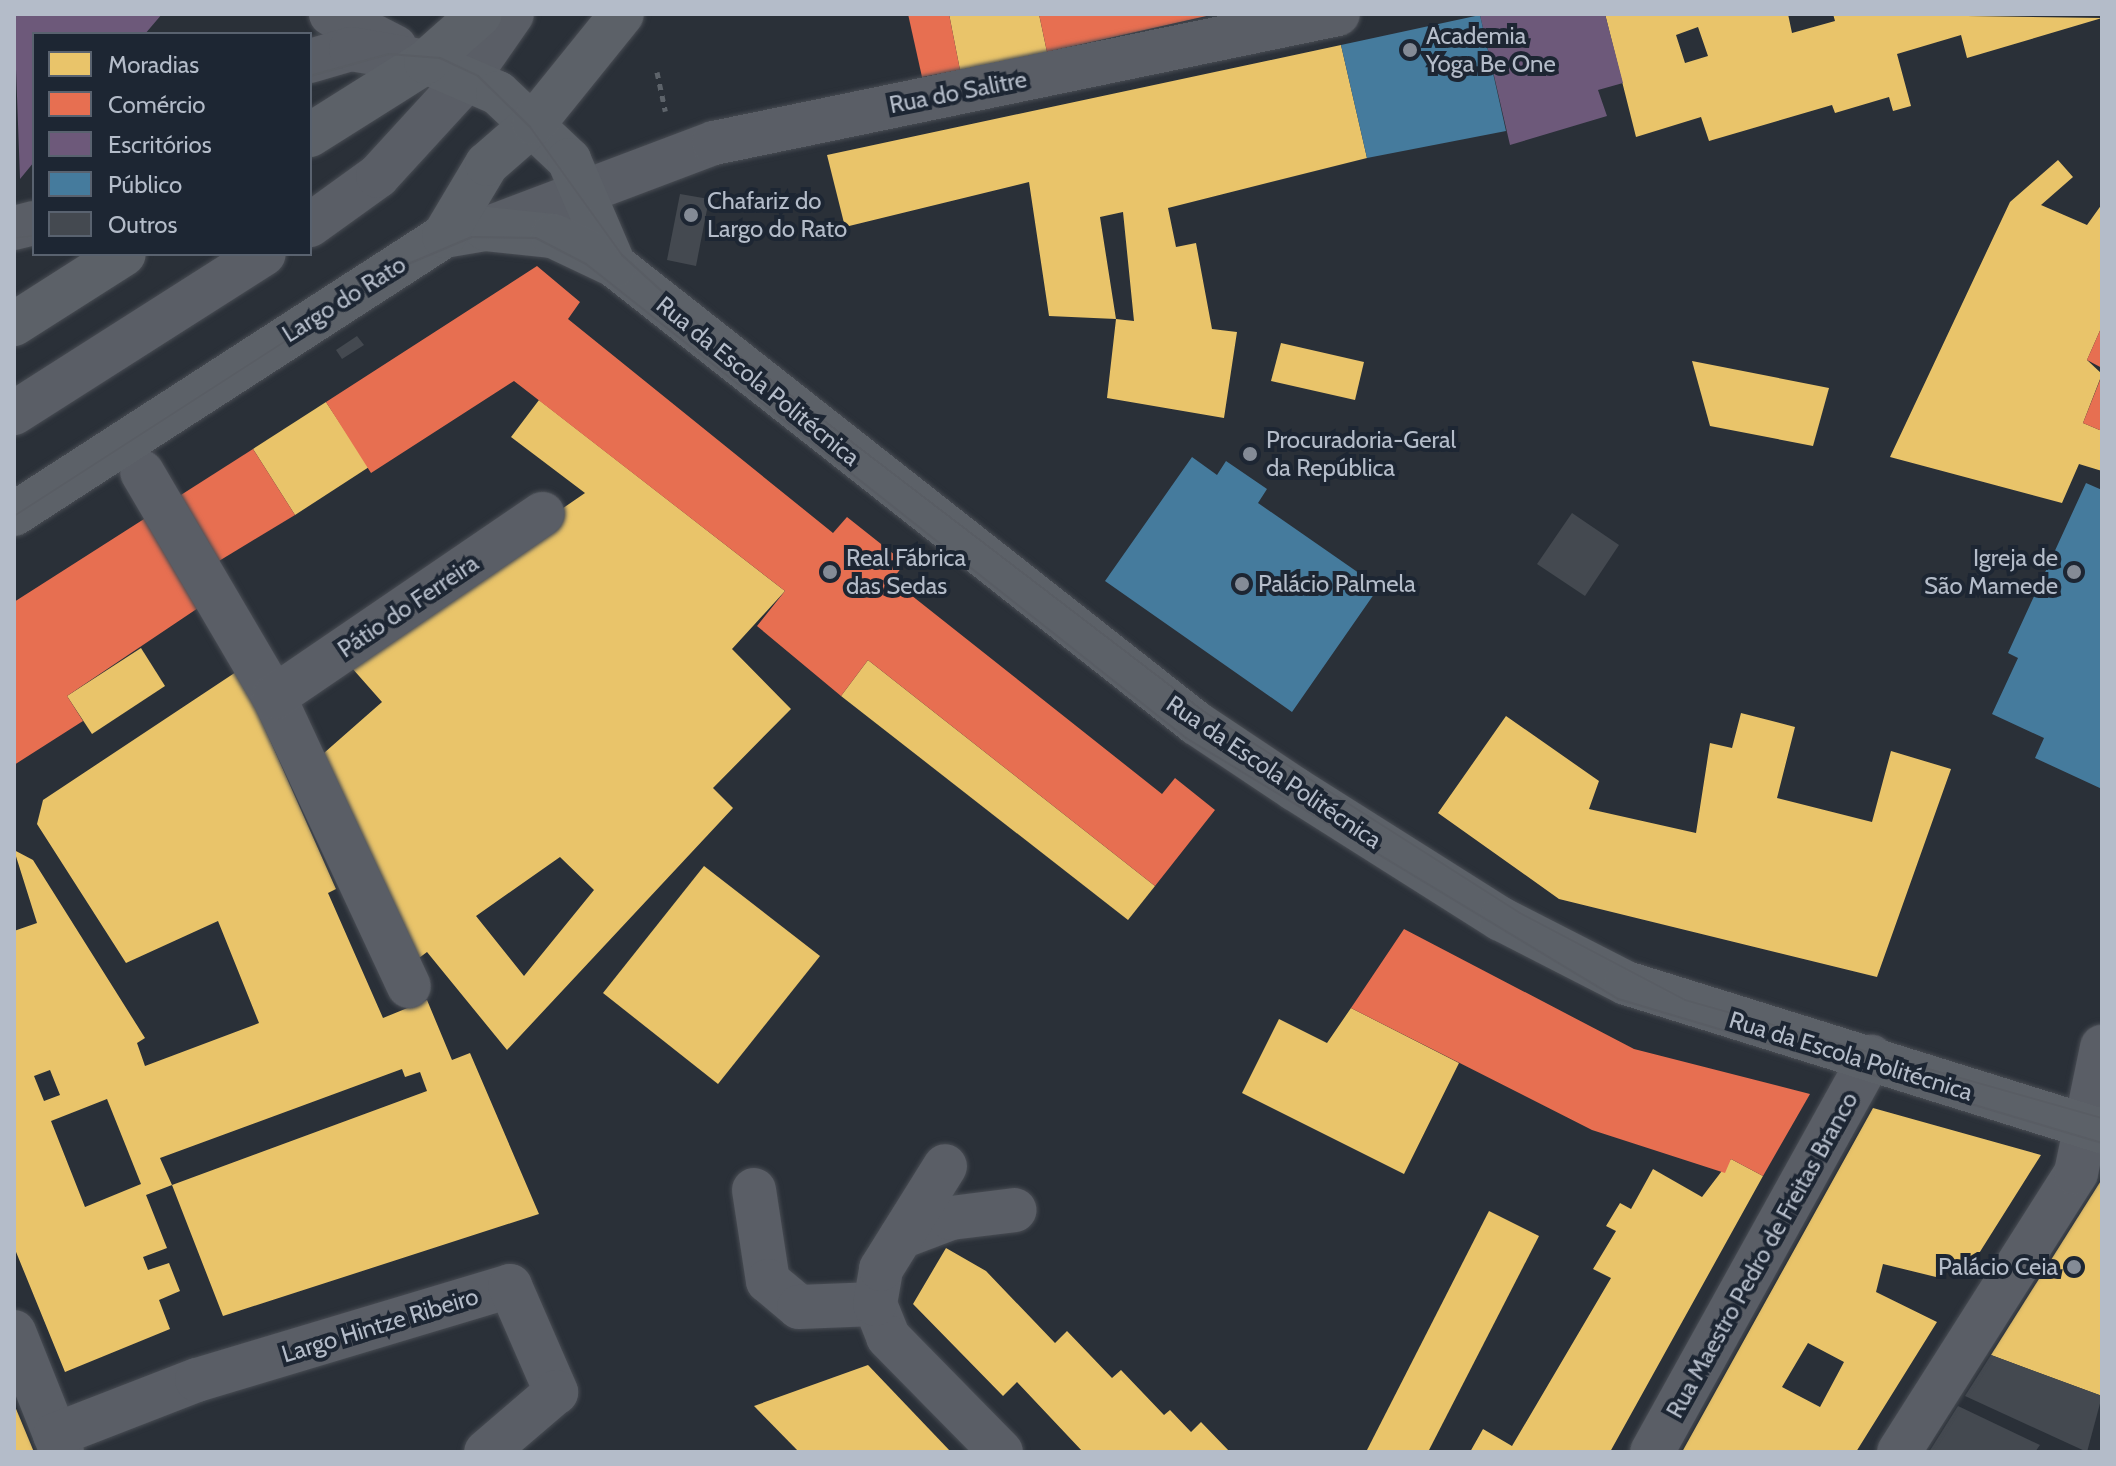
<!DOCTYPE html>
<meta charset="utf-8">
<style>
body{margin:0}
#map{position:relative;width:2116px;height:1466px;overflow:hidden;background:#2a3038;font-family:Cabin,sans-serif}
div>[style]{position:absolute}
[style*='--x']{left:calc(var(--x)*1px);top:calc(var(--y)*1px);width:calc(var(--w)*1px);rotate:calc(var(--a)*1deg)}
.homes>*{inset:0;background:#e9c46a}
.shops>*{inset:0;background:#e76f51}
.offices>*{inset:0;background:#6d597a}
.public>*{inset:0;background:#457b9d}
.building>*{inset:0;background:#444950}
.path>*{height:5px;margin-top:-2.5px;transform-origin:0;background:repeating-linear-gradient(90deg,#5d636a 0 6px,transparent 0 12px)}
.roads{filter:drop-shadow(0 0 2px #484c53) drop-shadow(0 0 2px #484c53)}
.minor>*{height:44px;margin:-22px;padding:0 22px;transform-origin:22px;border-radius:22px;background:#5a5e66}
.major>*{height:44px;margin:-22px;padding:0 22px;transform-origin:22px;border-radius:22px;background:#5c6168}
.tram>*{height:2px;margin:-1px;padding:0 1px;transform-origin:1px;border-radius:1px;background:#595d64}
.dots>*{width:22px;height:22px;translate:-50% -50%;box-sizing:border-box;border:4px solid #1d2633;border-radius:50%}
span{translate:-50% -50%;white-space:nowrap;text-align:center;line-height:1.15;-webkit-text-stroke:8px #1d2633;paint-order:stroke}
.poi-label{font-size:24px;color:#b4bcc9}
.left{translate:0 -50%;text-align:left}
.right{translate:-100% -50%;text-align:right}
.street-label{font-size:24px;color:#b4bcc9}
.frame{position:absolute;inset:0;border:16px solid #b4bcc9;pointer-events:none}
.legend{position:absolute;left:32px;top:32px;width:280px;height:224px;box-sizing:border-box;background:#1d2633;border:2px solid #59626f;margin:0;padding:10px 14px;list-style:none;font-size:24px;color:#b4bcc9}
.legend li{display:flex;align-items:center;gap:16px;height:40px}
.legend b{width:40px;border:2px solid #59626f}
</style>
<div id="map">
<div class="homes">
<div style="clip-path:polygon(949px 14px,1039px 14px,1047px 52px,960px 70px)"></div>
<div style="clip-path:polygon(evenodd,1605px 14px,1788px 14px,1792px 33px,1835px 21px,1833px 14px,2102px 18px,1967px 58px,1961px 35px,1897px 54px,1911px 106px,1893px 111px,1889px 97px,1835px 113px,1832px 105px,1709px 141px,1701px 117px,1636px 137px,1605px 14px,1698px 27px,1708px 56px,1685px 63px,1676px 35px,1698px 27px)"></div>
<div style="clip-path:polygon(evenodd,1341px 45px,1367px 158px,1168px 208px,1176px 247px,1196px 243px,1212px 329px,1237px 332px,1224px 418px,1107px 398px,1116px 319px,1049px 316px,1029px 182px,845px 227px,827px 155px,1341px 45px,1123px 212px,1134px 321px,1116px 319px,1100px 217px,1123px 212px)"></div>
<div style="clip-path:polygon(2058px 160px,2073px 177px,2041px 205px,2087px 225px,2102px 204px,2102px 326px,2087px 360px,2102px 374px,2083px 423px,2102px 431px,2102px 471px,2079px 464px,2062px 503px,1890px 457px,2010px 202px)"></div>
<div style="clip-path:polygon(1281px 343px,1364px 362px,1355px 400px,1271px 381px)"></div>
<div style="clip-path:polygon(1692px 361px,1829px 388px,1813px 446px,1710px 426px)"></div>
<div style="clip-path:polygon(evenodd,539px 400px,785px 591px,732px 649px,791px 709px,713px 788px,733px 808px,507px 1050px,427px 952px,419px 958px,316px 760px,382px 702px,344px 659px,585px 493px,511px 437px,539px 400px,560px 857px,594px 890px,524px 976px,476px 916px,560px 857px)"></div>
<div style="clip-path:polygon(326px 402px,369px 467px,295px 515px,253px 449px)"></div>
<div style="clip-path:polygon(141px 648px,165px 686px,92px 734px,67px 696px)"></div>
<div style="clip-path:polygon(868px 660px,1155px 886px,1128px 920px,841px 696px)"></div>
<div style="clip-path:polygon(evenodd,239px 670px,336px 889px,328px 893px,383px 1018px,427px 1000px,452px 1060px,470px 1053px,539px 1214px,223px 1316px,172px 1185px,427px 1091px,420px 1072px,405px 1077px,402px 1069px,160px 1158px,172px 1185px,146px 1195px,167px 1248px,143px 1257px,148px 1270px,169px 1263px,180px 1291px,159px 1300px,170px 1329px,65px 1372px,14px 1247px,14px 931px,37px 923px,14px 850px,33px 860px,145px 1038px,137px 1043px,145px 1066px,259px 1023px,218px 921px,126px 963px,37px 824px,43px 800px,239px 670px,50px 1070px,60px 1095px,44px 1101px,34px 1076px,50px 1070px,239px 670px,107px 1099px,141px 1184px,85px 1207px,51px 1121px,107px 1099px)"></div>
<div style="clip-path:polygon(1741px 713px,1795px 727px,1777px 798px,1872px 822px,1891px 751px,1951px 769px,1877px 977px,1559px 899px,1438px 813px,1506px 716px,1599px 781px,1589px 809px,1696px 833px,1710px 743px,1732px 748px)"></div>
<div style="clip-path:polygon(704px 866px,820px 956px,718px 1084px,603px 993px)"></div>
<div style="clip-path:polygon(1351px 1008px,1459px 1063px,1404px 1174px,1242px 1093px,1279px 1019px,1327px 1043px)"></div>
<div style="clip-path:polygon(evenodd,1873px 1108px,2041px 1155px,1966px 1274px,1938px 1268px,1936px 1277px,1883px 1264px,1876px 1292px,1937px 1322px,1856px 1452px,1682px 1452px,1873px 1108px,1808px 1343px,1844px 1362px,1820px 1407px,1782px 1387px,1808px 1343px)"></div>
<div style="clip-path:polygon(1731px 1159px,1763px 1176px,1610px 1452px,1470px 1452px,1483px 1429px,1512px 1446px,1611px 1278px,1593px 1269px,1616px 1231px,1606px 1226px,1620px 1203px,1631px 1209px,1653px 1169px,1702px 1197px)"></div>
<div style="clip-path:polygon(2102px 1179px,2102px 1396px,1991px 1355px)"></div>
<div style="clip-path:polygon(1489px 1211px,1539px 1236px,1428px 1452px,1366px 1452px)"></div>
<div style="clip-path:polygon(946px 1248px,986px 1271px,1055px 1343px,1067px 1331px,1112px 1378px,1121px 1370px,1164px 1415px,1170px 1410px,1191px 1432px,1201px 1422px,1230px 1452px,1083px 1452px,1017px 1382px,1003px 1396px,913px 1304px)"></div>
<div style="clip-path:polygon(868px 1365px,951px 1452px,799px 1452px,754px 1406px)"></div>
<div style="clip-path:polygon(14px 1404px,34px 1452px,14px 1452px)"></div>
</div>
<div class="shops">
<div style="clip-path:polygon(908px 14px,949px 14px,960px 70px,922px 77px)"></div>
<div style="clip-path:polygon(1039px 14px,1211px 14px,1211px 15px,1047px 52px)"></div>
<div style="clip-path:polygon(537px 266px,580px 302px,568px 319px,833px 533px,847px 517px,905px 563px,892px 580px,1162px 794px,1175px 778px,1215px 810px,1155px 886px,868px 660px,841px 696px,757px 626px,785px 591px,514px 381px,371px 473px,326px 402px)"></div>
<div style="clip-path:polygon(2102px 326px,2102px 368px,2087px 360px)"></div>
<div style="clip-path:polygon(2102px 375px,2102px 431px,2083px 423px)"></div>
<div style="clip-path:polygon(253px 449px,295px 515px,214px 564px,173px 500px)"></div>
<div style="clip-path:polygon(155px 512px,213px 598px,67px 696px,83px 721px,14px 765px,14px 602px)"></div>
<div style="clip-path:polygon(1404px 929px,1634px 1049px,1810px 1094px,1763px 1176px,1731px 1159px,1725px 1173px,1592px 1130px,1351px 1008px)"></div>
</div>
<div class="offices">
<div style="clip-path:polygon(14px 14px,162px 14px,145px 34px,34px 34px,34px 162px,20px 179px)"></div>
<div style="clip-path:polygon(1605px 14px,1623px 83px,1598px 90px,1607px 116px,1510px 145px,1480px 15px)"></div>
</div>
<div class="public">
<div style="clip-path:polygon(1480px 15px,1506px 131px,1367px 158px,1341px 45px)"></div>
<div style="clip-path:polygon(1192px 457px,1217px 475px,1226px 461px,1267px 489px,1258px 503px,1379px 587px,1292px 712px,1105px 581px)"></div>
<div style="clip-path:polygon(2086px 483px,2102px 490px,2102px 789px,2035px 758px,2044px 738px,1992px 714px,2018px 658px,2008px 653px)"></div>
</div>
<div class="building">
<div style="clip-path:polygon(680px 194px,709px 199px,696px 266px,667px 260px)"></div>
<div style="clip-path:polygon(357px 336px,364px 345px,342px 359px,336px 350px)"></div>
<div style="clip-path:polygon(1572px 513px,1619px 545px,1585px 596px,1537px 564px)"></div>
<div style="clip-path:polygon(1991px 1355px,2102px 1396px,2087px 1452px,1965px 1396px)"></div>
<div style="clip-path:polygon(1958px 1406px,2040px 1445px,2035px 1452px,1929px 1452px)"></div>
</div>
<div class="path">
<div style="--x:657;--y:72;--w:40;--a:78"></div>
</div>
<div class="roads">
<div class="minor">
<div style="--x:331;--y:14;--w:72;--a:27.3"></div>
<div style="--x:310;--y:61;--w:43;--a:-16.3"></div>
<div style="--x:351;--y:49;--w:76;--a:9.8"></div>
<div style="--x:310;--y:225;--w:84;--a:-35.8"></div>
<div style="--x:378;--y:176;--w:132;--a:-47.5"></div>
<div style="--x:467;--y:79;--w:79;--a:-55.3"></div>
<div style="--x:14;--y:228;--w:21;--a:-14"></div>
<div style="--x:486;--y:229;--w:244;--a:-20.7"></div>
<div style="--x:714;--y:143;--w:637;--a:-11.68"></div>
<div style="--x:14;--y:413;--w:296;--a:-32.5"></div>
<div style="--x:142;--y:472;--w:261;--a:59.6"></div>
<div style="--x:274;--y:697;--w:319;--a:65"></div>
<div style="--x:274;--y:697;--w:325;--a:-34.3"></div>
<div style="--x:754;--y:1190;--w:92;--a:81.3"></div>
<div style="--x:768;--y:1281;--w:40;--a:40"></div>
<div style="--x:799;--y:1307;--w:76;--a:-2.3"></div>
<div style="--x:901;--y:1237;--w:53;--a:-20.8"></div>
<div style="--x:951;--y:1218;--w:64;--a:-7.1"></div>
<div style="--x:875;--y:1304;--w:35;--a:68"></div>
<div style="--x:888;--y:1337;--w:161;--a:45.5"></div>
<div style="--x:875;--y:1304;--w:36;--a:-80"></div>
<div style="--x:881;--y:1269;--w:121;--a:-58.1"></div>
<div style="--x:14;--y:1332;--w:129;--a:68.2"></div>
<div style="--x:55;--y:1435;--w:152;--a:-21.2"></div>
<div style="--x:197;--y:1380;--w:327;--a:-16.7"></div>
<div style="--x:510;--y:1286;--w:116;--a:66.5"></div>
<div style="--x:556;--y:1392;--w:92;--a:139.4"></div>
<div style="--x:1652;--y:1452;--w:452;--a:-61"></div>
<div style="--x:1899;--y:1452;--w:330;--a:-57.6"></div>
<div style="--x:2076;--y:1173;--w:129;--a:-78.3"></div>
</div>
<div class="major">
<div style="--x:426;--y:62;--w:78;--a:23.3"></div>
<div style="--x:498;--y:93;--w:98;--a:43.3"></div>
<div style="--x:569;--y:160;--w:114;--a:66.8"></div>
<div style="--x:614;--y:265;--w:741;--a:38.2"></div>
<div style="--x:1196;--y:723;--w:119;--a:33.7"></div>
<div style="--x:1295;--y:789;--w:244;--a:32.3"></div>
<div style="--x:1501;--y:919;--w:140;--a:27.1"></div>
<div style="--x:1626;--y:983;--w:498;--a:17.3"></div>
<div style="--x:310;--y:135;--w:137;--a:-32.2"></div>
<div style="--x:426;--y:62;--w:72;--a:-41.6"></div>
<div style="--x:444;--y:236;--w:43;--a:-9.5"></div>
<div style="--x:486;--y:229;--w:67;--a:6"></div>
<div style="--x:553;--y:236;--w:68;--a:25.4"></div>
<div style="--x:14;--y:324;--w:130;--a:-32.5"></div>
<div style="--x:14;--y:514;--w:512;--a:-32.88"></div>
<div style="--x:444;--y:236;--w:84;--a:-59.2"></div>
<div style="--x:487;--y:164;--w:62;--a:-41.1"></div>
<div style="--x:534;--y:123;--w:140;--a:-51.1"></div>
</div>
</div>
<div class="tram">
<div style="--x:310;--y:76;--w:82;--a:-15.6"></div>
<div style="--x:389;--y:54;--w:51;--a:4.5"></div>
<div style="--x:440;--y:58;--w:42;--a:25.3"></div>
<div style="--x:478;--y:76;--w:73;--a:44.4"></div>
<div style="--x:530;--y:127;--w:158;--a:54.3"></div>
<div style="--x:622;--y:255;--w:104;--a:42.3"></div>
<div style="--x:699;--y:325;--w:638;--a:37.43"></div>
<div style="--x:1206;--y:713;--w:372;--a:32.5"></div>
<div style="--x:1520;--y:913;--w:187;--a:27.8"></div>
<div style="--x:1685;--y:1000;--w:433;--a:15.8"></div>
<div style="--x:14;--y:238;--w:20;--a:-6"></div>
<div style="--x:14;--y:516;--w:460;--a:-32.8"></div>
<div style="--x:401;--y:267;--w:77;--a:-22.9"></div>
<div style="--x:472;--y:237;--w:64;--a:0.9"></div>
<div style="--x:536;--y:238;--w:56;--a:27.5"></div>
<div style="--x:586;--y:264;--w:765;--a:38.31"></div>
<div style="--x:1186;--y:738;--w:505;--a:31.14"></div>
<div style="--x:1618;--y:999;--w:505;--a:16.57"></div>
</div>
<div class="dots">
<div style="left:1410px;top:50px;background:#848b96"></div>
<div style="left:691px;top:215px;background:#848b96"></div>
<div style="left:1250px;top:454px;background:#848b96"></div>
<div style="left:830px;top:572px;background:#848b96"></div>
<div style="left:2074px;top:572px;background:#848b96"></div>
<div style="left:1242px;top:584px;background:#848b96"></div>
<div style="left:2074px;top:1267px;background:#848b96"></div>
</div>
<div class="poi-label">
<span class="left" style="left:1426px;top:50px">Academia<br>Yoga Be One</span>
<span class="left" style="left:707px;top:215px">Chafariz do<br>Largo do Rato</span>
<span class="left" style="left:1266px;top:454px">Procuradoria-Geral<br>da República</span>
<span class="left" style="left:846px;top:572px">Real Fábrica<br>das Sedas</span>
<span class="right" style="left:2058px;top:572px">Igreja de<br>São Mamede</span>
<span class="left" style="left:1258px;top:584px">Palácio Palmela</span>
<span class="right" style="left:2058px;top:1267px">Palácio Ceia</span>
</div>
<div class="street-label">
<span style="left:958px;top:92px;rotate:-11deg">Rua do Salitre</span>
<span style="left:344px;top:299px;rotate:-32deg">Largo do Rato</span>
<span style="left:758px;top:381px;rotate:39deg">Rua da Escola Politécnica</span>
<span style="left:408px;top:606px;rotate:-34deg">Pátio do Ferreira</span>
<span style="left:1274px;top:772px;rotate:34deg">Rua da Escola Politécnica</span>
<span style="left:1851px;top:1056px;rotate:17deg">Rua da Escola Politécnica</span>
<span style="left:1762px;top:1255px;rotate:-61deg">Rua Maestro Pedro de Freitas Branco</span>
<span style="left:380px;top:1325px;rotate:-17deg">Largo Hintze Ribeiro</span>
</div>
<div class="frame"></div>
<ul class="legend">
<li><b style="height:22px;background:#e9c46a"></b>Moradias</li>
<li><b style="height:22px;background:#e76f51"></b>Comércio</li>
<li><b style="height:22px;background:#6d597a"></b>Escritórios</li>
<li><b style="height:22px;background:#457b9d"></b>Público</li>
<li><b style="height:22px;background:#444950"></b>Outros</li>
</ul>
</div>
